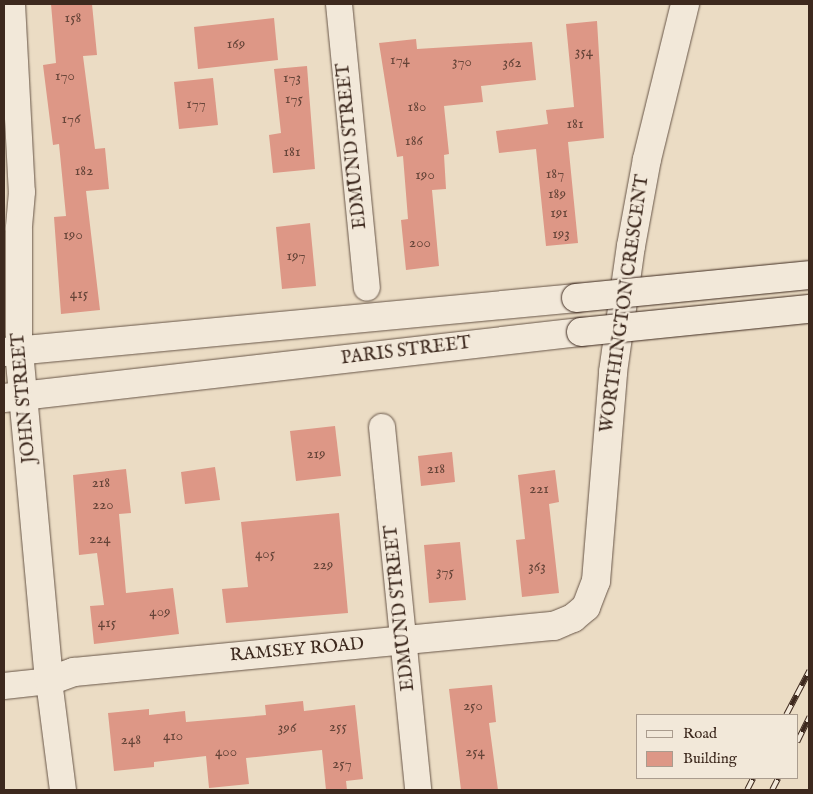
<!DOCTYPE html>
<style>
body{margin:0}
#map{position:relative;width:813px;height:794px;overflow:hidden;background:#ebdcc4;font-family:"IM FELL English",serif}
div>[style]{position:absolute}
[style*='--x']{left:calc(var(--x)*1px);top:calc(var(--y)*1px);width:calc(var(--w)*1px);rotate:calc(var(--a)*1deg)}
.building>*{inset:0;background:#dd9786}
.roads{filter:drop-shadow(0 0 1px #685648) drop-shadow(0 0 1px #685648)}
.minor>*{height:26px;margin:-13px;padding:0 13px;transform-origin:13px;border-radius:13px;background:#f2e8d9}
.tertiary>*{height:28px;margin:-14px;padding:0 14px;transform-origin:14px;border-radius:14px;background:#f2e8d9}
.secondary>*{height:28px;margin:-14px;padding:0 14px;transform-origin:14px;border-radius:14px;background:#f2e8d9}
.rail>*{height:5.5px;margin-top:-2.75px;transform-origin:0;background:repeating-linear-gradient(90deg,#f2e8d9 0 11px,#3d291e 0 22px);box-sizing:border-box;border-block:1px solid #3d291e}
.bridges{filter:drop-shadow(0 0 1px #3d291e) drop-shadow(0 0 1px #3d291e)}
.secondary-bridge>*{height:28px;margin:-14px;padding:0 14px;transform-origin:14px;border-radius:14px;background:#f2e8d9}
span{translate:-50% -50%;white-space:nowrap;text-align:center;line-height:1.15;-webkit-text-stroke:4.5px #f2e8d9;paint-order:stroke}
.number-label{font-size:15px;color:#654438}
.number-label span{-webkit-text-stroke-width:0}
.street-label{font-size:18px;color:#3d291e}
.frame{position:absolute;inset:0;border:5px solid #3d291e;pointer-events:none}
.legend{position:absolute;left:636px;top:714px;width:162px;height:65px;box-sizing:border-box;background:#f2e8d9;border:1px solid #aa9c8e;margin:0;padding:6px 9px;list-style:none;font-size:15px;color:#3d291e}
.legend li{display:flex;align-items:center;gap:10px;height:25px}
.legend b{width:25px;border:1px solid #aa9c8e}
</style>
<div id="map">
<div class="building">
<div style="clip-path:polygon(51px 4px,92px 4px,97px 55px,83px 56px,95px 149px,105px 148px,109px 189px,86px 191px,100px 310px,61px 314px,54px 217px,66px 216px,59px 144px,53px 145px,43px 65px,56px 63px)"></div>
<div style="clip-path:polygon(274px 18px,278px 60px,198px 69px,194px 27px)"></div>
<div style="clip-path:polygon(597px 21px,604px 138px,568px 142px,578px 243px,546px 246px,536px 149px,499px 153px,496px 131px,548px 124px,546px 110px,574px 107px,566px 24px)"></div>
<div style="clip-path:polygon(416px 39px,417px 49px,532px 42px,536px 80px,481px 86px,483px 102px,444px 106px,449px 154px,444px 155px,446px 189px,432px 190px,439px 266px,406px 270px,401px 220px,408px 219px,403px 156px,397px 157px,379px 43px)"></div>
<div style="clip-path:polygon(307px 66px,315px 169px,273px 173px,269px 135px,281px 133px,274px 69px)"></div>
<div style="clip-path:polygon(213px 78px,218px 125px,179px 129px,174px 82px)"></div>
<div style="clip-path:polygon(310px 223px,316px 286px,282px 289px,276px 227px)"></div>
<div style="clip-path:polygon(335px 426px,341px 476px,296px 481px,290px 431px)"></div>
<div style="clip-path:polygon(452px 452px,455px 482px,421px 486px,418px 456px)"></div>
<div style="clip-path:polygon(215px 467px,220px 500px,185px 504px,181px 472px)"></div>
<div style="clip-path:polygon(126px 469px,131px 513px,119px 514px,126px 593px,173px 588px,179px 634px,94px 644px,90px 606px,104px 605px,97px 553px,79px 555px,73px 475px)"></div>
<div style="clip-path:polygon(555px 470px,559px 502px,549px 504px,559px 593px,522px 597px,516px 540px,525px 539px,518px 475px)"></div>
<div style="clip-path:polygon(339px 513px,348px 613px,226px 623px,222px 589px,248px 587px,241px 522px)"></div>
<div style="clip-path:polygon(460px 542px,466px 600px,429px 603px,424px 545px)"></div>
<div style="clip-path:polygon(492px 685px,496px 722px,489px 723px,498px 790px,461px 790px,449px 689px)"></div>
<div style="clip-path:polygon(303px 701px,304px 711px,355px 705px,363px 779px,346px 781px,347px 790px,326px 790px,322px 750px,246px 758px,249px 784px,209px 788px,206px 756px,154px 762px,154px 767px,114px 771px,108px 713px,149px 709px,149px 715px,185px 711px,186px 722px,266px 715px,265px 705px)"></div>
</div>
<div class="roads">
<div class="minor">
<div style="--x:12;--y:4;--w:188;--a:87"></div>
<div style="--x:22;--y:192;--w:37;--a:95"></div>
<div style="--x:19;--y:229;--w:122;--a:90"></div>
<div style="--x:339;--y:4;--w:285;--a:84.4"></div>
<div style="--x:382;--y:427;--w:365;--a:84.3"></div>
<div style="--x:4;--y:686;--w:45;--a:-6.3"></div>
<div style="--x:49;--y:681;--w:110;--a:82.7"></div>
</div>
<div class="tertiary">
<div style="--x:19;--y:351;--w:331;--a:84.8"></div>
<div style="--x:49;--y:681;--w:27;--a:-20"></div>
<div style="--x:74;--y:672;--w:482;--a:-5.5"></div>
<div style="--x:554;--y:626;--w:21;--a:-23"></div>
<div style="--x:573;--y:618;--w:17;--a:-40"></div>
<div style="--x:586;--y:607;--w:28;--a:-69"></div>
<div style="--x:596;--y:581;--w:210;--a:-85.3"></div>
<div style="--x:613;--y:372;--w:127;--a:-81.9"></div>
<div style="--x:631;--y:246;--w:88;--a:-79.6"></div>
<div style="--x:647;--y:159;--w:160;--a:-76.2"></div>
</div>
<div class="secondary">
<div style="--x:4;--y:352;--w:575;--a:-5.39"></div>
<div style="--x:4;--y:398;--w:581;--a:-6.53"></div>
</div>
</div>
<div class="rail">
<div style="--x:786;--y:715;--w:50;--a:-62.4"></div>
<div style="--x:797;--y:742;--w:28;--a:-64"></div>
<div style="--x:747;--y:790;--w:13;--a:-63"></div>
<div style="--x:772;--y:790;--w:13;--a:-63"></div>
</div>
<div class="bridges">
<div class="secondary-bridge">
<div style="--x:576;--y:298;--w:234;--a:-5.6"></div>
<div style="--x:581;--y:332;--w:229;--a:-5.8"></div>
</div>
</div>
<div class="number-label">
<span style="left:73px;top:18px">158</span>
<span style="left:236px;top:44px">169</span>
<span style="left:584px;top:52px">354</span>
<span style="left:400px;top:60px">174</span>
<span style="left:462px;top:62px">370</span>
<span style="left:512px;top:63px">362</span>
<span style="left:65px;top:76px">170</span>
<span style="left:292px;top:78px">173</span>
<span style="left:294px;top:99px">175</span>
<span style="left:196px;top:104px">177</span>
<span style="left:417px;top:107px">180</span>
<span style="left:71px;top:119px">176</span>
<span style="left:575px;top:124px">181</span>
<span style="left:414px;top:141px">186</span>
<span style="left:292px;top:152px">181</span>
<span style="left:84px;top:171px">182</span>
<span style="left:555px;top:174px">187</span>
<span style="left:425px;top:175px">190</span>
<span style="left:557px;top:194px">189</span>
<span style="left:559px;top:213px">191</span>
<span style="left:561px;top:234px">193</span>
<span style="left:73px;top:235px">190</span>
<span style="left:420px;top:243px">200</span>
<span style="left:296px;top:256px">197</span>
<span style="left:79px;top:294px">415</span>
<span style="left:316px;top:454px">219</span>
<span style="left:436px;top:469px">218</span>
<span style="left:101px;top:483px">218</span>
<span style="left:539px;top:489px">221</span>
<span style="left:103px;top:505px">220</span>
<span style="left:100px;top:539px">224</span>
<span style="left:265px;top:554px">405</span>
<span style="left:323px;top:565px">229</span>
<span style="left:537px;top:567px">363</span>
<span style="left:445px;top:572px">375</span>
<span style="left:160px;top:612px">409</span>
<span style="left:107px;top:623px">415</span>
<span style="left:473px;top:706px">250</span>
<span style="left:338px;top:727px">255</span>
<span style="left:287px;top:728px">396</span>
<span style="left:173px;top:736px">410</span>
<span style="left:131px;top:740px">248</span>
<span style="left:226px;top:752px">400</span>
<span style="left:475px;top:752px">254</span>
<span style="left:342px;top:764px">257</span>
</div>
<div class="street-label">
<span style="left:353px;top:146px;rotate:-96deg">EDMUND STREET</span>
<span style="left:626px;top:304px;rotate:-82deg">WORTHINGTON CRESCENT</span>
<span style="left:406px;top:352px;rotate:-7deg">PARIS STREET</span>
<span style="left:25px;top:398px;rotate:-95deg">JOHN STREET</span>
<span style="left:401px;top:608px;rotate:-96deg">EDMUND STREET</span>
<span style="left:297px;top:651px;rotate:-5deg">RAMSEY ROAD</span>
</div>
<div class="frame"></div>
<ul class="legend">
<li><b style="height:6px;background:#f2e8d9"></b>Road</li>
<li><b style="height:14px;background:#dd9786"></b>Building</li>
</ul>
</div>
